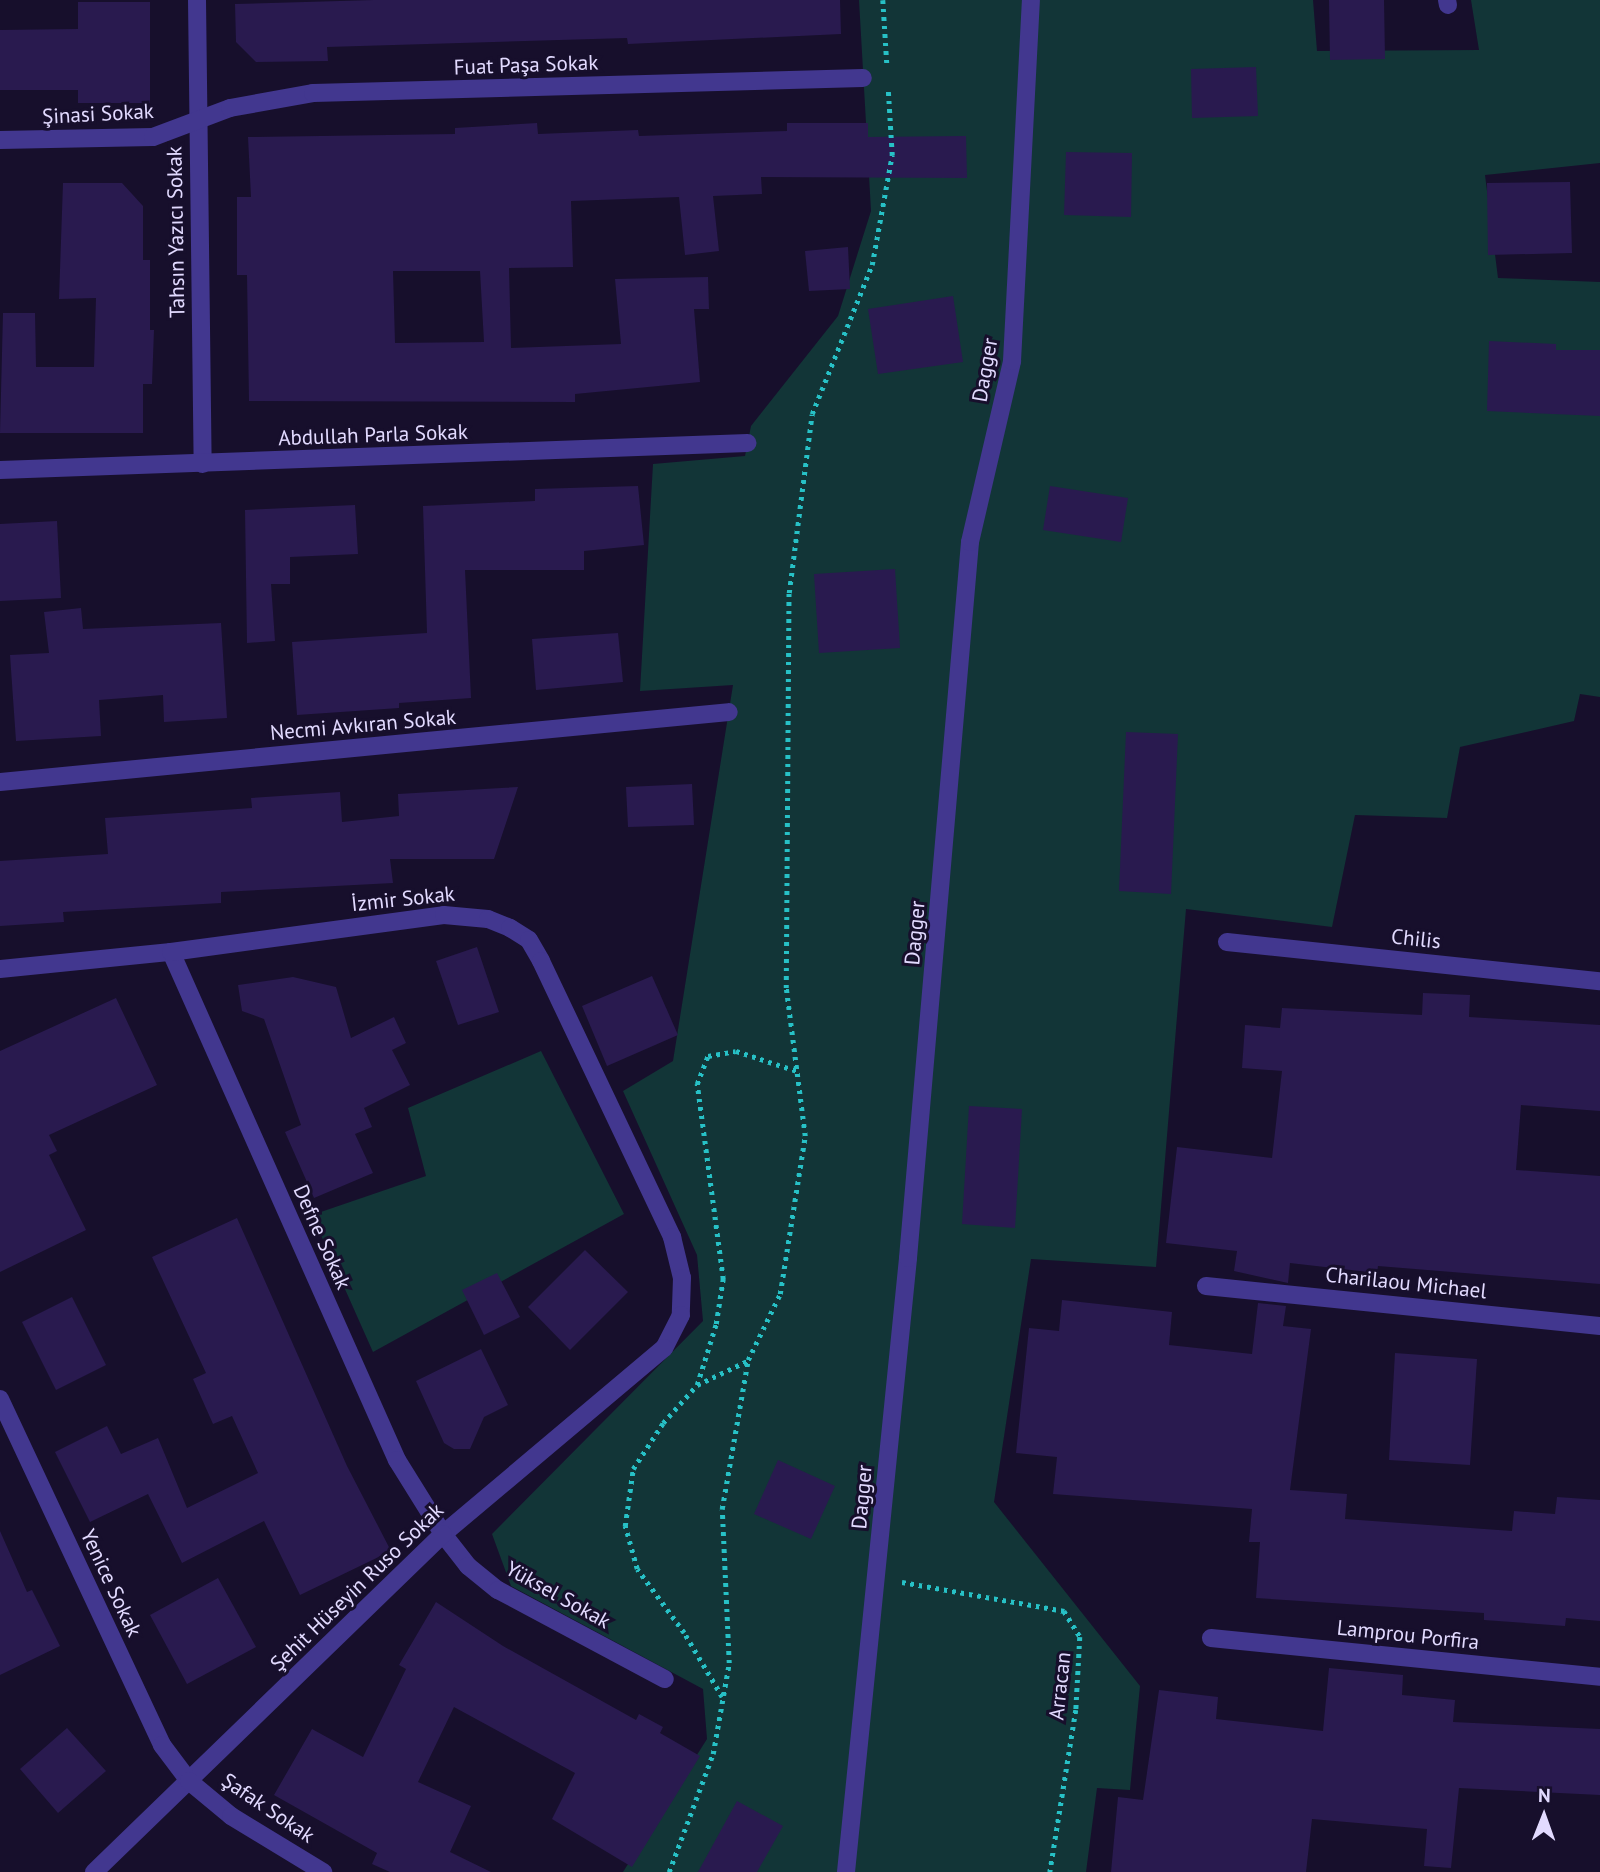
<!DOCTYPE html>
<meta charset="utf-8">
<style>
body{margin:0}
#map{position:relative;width:1600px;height:1872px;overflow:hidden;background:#170f2c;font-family:"PT Sans",sans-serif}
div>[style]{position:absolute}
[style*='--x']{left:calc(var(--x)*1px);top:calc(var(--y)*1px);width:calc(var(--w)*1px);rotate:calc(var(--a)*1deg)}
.green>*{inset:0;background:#123537}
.building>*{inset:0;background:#291a4f}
.path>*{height:4.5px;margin-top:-2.25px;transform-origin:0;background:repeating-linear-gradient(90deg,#27c1c6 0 3.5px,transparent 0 8.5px)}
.minor>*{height:18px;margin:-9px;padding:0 9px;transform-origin:9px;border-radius:9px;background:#42378f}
span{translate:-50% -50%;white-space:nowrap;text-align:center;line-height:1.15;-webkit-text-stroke:6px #170f2c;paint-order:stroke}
.street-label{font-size:21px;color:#e2daff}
.north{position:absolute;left:1509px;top:1781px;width:70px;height:70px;-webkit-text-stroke:5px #170f2c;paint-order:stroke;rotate:1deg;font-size:19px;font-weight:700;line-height:28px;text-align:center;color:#e2daff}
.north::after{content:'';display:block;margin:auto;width:24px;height:32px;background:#e2daff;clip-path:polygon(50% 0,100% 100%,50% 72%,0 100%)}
</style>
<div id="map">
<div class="green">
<div style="clip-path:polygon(859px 0,1313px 0,1317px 51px,1479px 50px,1471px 0,1600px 0,1600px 163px,1485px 175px,1498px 278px,1600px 282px,1600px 697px,1580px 694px,1574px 721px,1460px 747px,1447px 818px,1355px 815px,1332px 927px,1186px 909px,1156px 1267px,1031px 1259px,994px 1502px,1140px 1686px,1130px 1790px,1097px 1788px,1086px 1872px,623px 1872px,707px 1739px,703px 1689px,511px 1586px,492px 1534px,703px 1321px,697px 1255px,623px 1091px,673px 1061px,733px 685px,640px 691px,653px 464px,745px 456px,751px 426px,838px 316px,871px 211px)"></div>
<div style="clip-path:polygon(541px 1051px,624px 1214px,373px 1352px,312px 1215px,426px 1176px,408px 1108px)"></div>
</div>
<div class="building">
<div style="clip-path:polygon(374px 0,840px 0,841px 34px,628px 44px,627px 38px,327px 47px,328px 61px,256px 62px,236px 42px,235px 4px)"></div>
<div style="clip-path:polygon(1329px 0,1384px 0,1385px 59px,1330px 60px)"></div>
<div style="clip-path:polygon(78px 2px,150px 2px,150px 103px,78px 103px,78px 90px,0 90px,0 30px,78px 29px)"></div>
<div style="clip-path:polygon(1256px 67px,1258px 116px,1192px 118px,1191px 69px)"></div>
<div style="clip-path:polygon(evenodd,537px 123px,538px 134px,638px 130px,639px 136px,787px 131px,787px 123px,868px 123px,868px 137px,966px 136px,967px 178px,761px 177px,762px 194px,713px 196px,719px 251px,685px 255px,679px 197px,571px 201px,573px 267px,509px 268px,511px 348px,621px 344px,615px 279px,708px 277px,709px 309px,694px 309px,700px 382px,575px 394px,575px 402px,249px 401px,247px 275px,237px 275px,237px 197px,251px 197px,248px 137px,455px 134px,455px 128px,537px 123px,393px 271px,480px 271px,484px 342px,395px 343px,393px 271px)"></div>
<div style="clip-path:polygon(1066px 152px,1132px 153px,1131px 217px,1064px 215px)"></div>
<div style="clip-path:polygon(1570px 182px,1572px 253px,1488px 255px,1487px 183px)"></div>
<div style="clip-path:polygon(63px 183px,122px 183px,143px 206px,143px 260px,150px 260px,150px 330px,154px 330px,152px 384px,143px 384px,143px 433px,0 433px,3px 313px,35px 313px,36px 367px,94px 367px,96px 298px,59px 299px)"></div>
<div style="clip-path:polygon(848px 247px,850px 289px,809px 291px,805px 251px)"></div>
<div style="clip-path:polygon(953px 296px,963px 362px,878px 374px,868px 309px)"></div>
<div style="clip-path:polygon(1489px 341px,1556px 344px,1556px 350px,1600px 350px,1600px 416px,1487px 411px)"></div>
<div style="clip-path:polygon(638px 486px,644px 545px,584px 551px,584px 570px,465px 570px,471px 698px,399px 703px,399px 708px,297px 715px,292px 642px,427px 633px,423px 506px,535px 501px,535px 489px)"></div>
<div style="clip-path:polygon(1050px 486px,1128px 498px,1121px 542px,1043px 530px)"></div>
<div style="clip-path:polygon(355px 505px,358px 554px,290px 557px,290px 584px,271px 584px,275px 641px,247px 643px,245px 510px)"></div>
<div style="clip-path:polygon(57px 521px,61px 598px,0 601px,0 524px)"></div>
<div style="clip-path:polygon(895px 569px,900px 648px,819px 653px,814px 574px)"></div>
<div style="clip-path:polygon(81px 608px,83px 629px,221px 623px,227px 718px,164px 722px,163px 695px,99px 700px,101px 736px,16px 741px,10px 655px,49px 653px,44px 612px)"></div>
<div style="clip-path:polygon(618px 633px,623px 682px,536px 690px,532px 639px)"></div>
<div style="clip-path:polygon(1126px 732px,1178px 734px,1171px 894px,1119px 891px)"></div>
<div style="clip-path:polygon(692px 784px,694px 825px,628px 827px,626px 787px)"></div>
<div style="clip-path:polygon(518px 787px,494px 859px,390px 859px,393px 883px,221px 892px,221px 903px,63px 912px,64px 922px,0 926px,0 861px,108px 854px,105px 818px,252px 808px,251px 798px,340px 792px,342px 822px,399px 816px,398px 794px)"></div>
<div style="clip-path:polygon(477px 947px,499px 1012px,458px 1025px,436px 961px)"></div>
<div style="clip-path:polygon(652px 976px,678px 1035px,607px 1066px,582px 1006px)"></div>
<div style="clip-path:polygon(293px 977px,336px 987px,351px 1038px,394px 1017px,406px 1043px,392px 1050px,410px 1085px,364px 1108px,372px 1127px,355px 1134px,373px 1173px,314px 1198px,285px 1132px,301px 1125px,264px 1019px,242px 1011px,238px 985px)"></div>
<div style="clip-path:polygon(1423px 993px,1470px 995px,1469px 1017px,1600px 1025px,1600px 1111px,1521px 1105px,1516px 1170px,1600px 1176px,1600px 1284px,1378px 1266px,1377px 1273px,1290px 1263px,1288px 1283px,1234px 1271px,1237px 1251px,1166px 1243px,1177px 1147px,1272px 1158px,1282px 1071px,1242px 1068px,1245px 1025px,1280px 1028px,1282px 1008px,1422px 1015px)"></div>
<div style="clip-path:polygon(116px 998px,157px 1085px,49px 1135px,57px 1151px,49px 1155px,86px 1230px,0 1272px,0 1051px)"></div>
<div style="clip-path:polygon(969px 1106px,1022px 1109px,1015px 1228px,962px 1224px)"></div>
<div style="clip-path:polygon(237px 1218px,347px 1466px,391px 1551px,300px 1595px,264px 1521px,182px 1563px,148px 1494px,90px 1522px,55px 1452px,107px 1426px,121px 1454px,158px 1438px,187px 1508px,258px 1473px,232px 1416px,213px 1424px,193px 1379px,206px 1373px,152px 1257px)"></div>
<div style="clip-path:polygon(585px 1250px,628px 1292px,570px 1350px,528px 1307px)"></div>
<div style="clip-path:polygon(497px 1273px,520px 1317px,484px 1335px,462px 1290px)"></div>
<div style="clip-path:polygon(72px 1297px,106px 1365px,56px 1390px,22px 1322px)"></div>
<div style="clip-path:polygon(1062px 1300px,1172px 1312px,1169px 1345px,1252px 1354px,1258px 1303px,1286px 1306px,1283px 1326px,1311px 1329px,1290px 1490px,1347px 1494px,1345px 1519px,1512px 1531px,1514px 1511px,1555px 1514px,1557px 1497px,1600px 1500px,1600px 1621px,1566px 1618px,1565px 1626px,1484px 1620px,1484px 1613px,1256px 1598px,1260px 1542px,1249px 1542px,1252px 1509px,1053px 1494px,1057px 1457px,1016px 1453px,1029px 1328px,1059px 1331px)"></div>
<div style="clip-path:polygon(481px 1349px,508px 1405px,484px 1417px,470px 1449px,454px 1449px,444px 1443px,416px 1381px)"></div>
<div style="clip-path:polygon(1395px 1353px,1477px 1359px,1470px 1465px,1389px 1460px)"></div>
<div style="clip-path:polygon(778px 1460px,835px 1486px,811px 1539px,754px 1514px)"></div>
<div style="clip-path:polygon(0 1531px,27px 1592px,32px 1590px,60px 1646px,0 1675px)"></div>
<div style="clip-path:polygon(218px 1578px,256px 1647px,187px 1684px,150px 1615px)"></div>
<div style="clip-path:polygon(436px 1602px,503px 1646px,636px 1720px,639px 1714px,663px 1727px,660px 1733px,700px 1756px,632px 1867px,552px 1819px,575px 1773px,454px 1707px,418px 1782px,471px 1806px,450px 1852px,491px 1872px,390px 1872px,372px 1864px,377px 1853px,274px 1795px,312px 1729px,363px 1757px,406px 1669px,399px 1665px)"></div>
<div style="clip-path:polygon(1329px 1668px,1403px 1675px,1402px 1695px,1455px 1700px,1453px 1722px,1600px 1729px,1600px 1795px,1459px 1788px,1451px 1868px,1424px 1866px,1427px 1829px,1312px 1819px,1306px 1872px,1111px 1872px,1118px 1797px,1143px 1800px,1159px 1690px,1218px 1697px,1216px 1719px,1323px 1731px)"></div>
<div style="clip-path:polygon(67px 1728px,106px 1771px,58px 1813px,20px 1769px)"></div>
<div style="clip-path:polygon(737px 1801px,783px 1826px,757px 1872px,698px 1872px)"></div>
</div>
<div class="path">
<div style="--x:883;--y:0;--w:63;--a:86.4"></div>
<div style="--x:697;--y:1385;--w:64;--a:-72.7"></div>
<div style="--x:716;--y:1324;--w:46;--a:-81.2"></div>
<div style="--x:723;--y:1279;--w:197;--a:-97.6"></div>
<div style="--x:697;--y:1084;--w:30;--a:-69"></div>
<div style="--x:708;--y:1056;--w:28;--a:-10"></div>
<div style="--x:736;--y:1051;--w:64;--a:18.2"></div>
<div style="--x:902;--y:1582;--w:165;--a:10.1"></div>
<div style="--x:1064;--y:1611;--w:31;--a:58"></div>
<div style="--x:1080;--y:1637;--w:73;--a:93.1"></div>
<div style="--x:1076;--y:1710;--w:164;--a:99.1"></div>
<div style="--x:722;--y:1697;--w:74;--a:-120.7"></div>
<div style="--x:684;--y:1633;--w:79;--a:-126.3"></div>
<div style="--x:637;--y:1569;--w:45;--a:-105.6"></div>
<div style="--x:625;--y:1526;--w:58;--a:-82"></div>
<div style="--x:633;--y:1469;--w:55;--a:-56.9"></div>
<div style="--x:663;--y:1423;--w:51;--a:-48.2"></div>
<div style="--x:697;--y:1385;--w:55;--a:-25.6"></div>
<div style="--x:669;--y:1872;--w:126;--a:-69.6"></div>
<div style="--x:713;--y:1754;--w:92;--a:-80"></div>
<div style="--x:729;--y:1663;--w:154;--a:-92.6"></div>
<div style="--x:722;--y:1509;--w:151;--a:-80.1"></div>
<div style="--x:748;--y:1360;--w:73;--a:-64.1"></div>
<div style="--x:780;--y:1294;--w:160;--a:-81"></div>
<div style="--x:805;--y:1136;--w:149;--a:-97.3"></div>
<div style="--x:786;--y:988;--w:395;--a:-89.6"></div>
<div style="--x:789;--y:593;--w:180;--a:-82.7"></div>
<div style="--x:812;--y:414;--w:161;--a:-68.1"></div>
<div style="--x:872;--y:265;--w:112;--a:-79.7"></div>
<div style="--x:892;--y:155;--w:65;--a:-93.5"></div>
</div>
<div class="minor">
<div style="--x:197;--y:0;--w:464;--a:89.3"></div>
<div style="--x:1447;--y:0;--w:5;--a:79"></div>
<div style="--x:0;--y:140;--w:153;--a:-1.1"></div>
<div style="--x:153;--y:137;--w:82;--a:-20.6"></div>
<div style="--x:230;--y:108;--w:84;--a:-10.2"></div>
<div style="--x:313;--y:93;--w:550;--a:-1.56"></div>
<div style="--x:0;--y:470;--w:748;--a:-2.07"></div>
<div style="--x:0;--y:782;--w:732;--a:-5.48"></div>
<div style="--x:1227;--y:942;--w:375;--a:6"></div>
<div style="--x:171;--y:952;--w:556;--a:66.02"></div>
<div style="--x:397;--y:1460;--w:87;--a:58.1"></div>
<div style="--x:443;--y:1534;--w:41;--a:52"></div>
<div style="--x:468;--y:1566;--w:38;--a:39"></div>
<div style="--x:498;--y:1590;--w:189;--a:28.1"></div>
<div style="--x:0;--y:969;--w:172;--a:-5.7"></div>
<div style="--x:171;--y:952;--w:275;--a:-7.7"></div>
<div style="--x:444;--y:915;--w:44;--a:5.2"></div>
<div style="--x:488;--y:919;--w:24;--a:22"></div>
<div style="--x:510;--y:928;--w:22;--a:32"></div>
<div style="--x:529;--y:940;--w:24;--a:60"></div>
<div style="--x:541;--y:961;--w:306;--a:64.6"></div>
<div style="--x:672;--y:1237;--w:42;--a:76.3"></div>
<div style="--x:682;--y:1278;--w:37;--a:92"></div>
<div style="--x:681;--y:1315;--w:37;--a:117"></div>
<div style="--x:664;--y:1348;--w:289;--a:139.9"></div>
<div style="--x:443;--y:1534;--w:486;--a:135.9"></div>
<div style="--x:1206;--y:1286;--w:396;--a:5.8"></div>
<div style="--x:0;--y:1399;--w:382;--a:64.9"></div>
<div style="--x:162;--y:1745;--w:45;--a:53.1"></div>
<div style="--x:189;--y:1781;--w:55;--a:39.8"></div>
<div style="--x:231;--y:1816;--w:108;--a:31.3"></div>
<div style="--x:1211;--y:1638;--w:391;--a:5.7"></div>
<div style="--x:846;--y:1872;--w:617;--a:-84.23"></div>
<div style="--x:908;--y:1258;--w:719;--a:-85.05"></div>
<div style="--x:970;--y:542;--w:186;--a:-76.9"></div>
<div style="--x:1012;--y:361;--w:361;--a:-87"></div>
</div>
<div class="street-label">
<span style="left:526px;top:65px;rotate:-2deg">Fuat Paşa Sokak</span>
<span style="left:98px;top:114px;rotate:-3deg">Şinasi Sokak</span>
<span style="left:176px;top:232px;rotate:-91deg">Tahsın Yazıcı Sokak</span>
<span style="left:985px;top:370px;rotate:-80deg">Dagger</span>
<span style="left:373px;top:435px;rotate:-2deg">Abdullah Parla Sokak</span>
<span style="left:363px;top:725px;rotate:-5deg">Necmi Avkıran Sokak</span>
<span style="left:403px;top:899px;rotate:-6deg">İzmir Sokak</span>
<span style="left:915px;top:933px;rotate:-85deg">Dagger</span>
<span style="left:1416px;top:939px;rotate:6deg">Chilis</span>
<span style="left:322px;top:1237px;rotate:66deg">Defne Sokak</span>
<span style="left:1406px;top:1283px;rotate:6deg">Charilaou Michael</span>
<span style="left:862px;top:1497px;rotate:-85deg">Dagger</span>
<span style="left:111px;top:1583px;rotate:65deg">Yenice Sokak</span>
<span style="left:357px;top:1587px;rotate:-44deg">Şehit Hüseyin Ruso Sokak</span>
<span style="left:558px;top:1595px;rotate:29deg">Yüksel Sokak</span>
<span style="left:1408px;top:1635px;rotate:6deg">Lamprou Porfira</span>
<span style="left:1060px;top:1686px;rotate:-84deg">Arracan</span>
<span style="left:268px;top:1808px;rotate:34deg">Şafak Sokak</span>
</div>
<div class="north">N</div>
</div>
